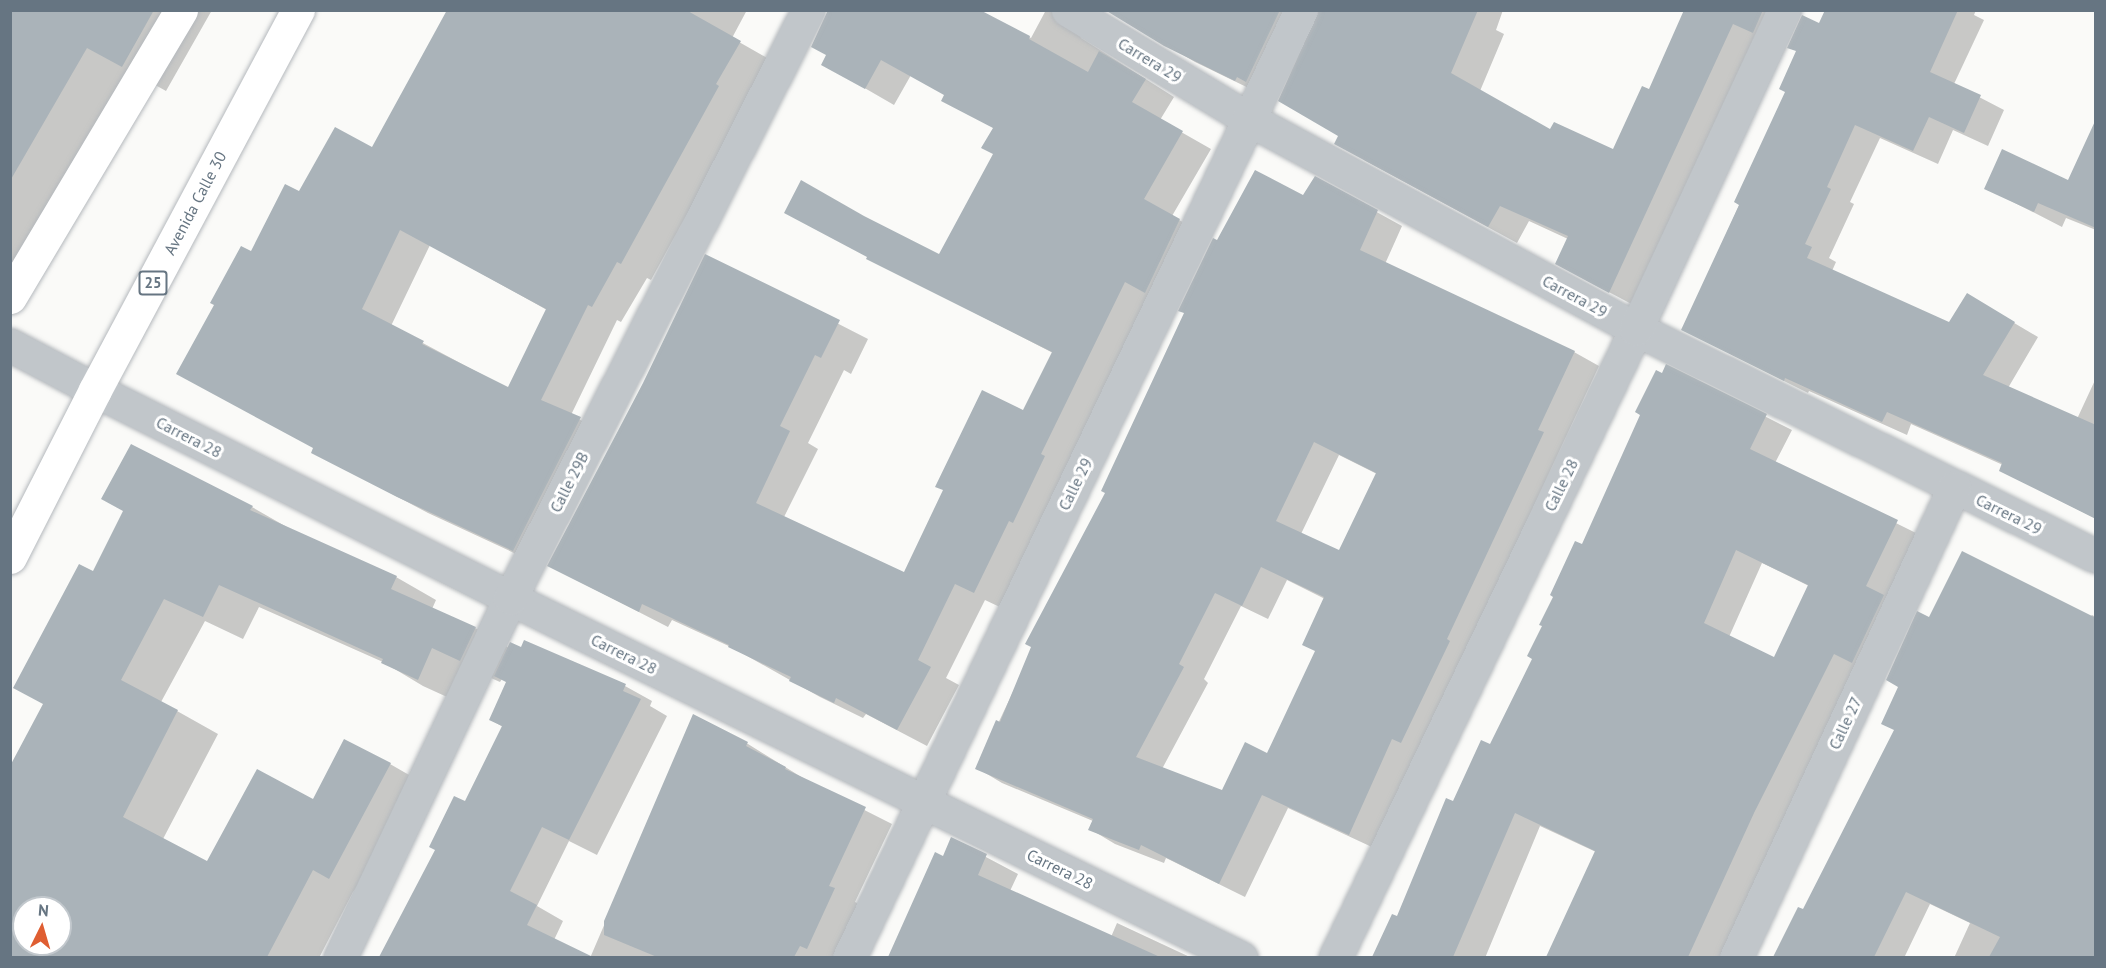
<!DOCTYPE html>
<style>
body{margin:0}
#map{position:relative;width:2106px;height:968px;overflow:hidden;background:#fafaf8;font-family:"PT Sans",sans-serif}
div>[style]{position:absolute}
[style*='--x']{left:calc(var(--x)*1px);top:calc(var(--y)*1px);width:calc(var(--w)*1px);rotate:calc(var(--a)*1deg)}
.shadow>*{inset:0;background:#0003}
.building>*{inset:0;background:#aab3b9}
.roads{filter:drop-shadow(0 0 2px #b5b9bd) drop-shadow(0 0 2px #b5b9bd)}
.minor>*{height:33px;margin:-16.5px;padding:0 16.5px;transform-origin:16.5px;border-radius:16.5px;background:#c1c6ca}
.highway>*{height:33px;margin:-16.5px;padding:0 16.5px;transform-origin:16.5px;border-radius:16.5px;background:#fff}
span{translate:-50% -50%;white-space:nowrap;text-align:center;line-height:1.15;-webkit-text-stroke:6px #fff;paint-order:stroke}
.shield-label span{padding:2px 4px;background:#fff;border:2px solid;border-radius:4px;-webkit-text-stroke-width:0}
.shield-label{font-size:15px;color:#667582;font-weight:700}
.street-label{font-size:16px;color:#667582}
.frame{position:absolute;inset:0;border:12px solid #667582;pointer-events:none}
.north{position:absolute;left:12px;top:896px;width:60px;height:60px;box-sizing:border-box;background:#fff;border:2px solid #c2c8cd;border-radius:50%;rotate:5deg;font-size:16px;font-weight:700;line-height:24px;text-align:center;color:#667582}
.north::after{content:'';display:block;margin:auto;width:21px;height:27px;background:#df5e32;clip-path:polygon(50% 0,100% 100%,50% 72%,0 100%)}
</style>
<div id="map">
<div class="shadow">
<div style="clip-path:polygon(10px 10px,212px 10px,166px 91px,132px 72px,10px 280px)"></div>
<div style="clip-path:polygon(evenodd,449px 10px,747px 10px,732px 38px,769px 59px,747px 104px,651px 280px,647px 278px,621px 322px,617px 320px,571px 415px,609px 435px,542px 566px,428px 513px,313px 452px,315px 449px,251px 253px,299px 193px,373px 149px,449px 10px,430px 245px,547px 310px,509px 389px,391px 326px,430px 245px)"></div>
<div style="clip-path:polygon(1046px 10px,1087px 10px,1078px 26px,1081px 38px,1174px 97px,1160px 120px,1211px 149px,1172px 216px,1209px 237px,1004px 609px,985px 600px,946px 678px,959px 685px,927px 746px,866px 714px,863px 718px,820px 697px,733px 648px,672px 620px,668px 627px,549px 566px,644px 383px,706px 256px,868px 339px,851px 374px,844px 370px,808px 443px,818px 449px,784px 517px,904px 574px,1024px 412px,1053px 353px,868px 258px,863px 217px,939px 256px,995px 154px,994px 128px,946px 95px,911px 75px,894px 105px,823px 64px,828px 55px,988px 16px,1031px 38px)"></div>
<div style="clip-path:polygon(1108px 10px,1320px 10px,1265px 96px,1195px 62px)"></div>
<div style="clip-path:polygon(1321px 10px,1503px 10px,1496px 30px,1504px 34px,1480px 91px,1551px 131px,1614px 151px,1650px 91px,1686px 10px,1783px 10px,1639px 308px,1586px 280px,1568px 239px,1529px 221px,1517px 243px,1364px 160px,1340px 135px)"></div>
<div style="clip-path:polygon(1827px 10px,1976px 10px,1974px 15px,1984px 20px,1954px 84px,2004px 110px,1988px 146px,1953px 130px,1938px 164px,1880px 138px,1850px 202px,1854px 204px,1829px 258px,1836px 262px,1832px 271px,1949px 324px,1967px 295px,2038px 337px,2008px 388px,2077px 419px,2096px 378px,2096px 519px,2001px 470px,2003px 465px,1911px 424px,1907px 435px,1809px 391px,1808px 393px,1683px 330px)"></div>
<div style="clip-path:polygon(2096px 123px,2096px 230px,2066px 218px,2062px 227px,1986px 188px,2069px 182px)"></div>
<div style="clip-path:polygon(evenodd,1315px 178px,1402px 226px,1385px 264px,1574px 352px,1599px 366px,1374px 848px,1288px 808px,1245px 897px,1166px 858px,1164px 863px,1115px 844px,1090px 829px,1093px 821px,1002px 783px,977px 768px,1107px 493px,1218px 242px,1304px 197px,1315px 178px,1339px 455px,1377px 474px,1340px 552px,1301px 534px,1339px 455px,1315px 178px,1287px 580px,1325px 599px,1316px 651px,1268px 755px,1222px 792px,1162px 769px,1208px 683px,1204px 679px,1241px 606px,1268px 619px,1287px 580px)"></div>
<div style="clip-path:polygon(evenodd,1666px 366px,1792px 430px,1775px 463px,1922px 536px,1725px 958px,1548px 958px,1596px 852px,1540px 826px,1485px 958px,1374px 958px,1393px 916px,1398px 918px,1454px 803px,1490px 746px,1534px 658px,1666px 366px,1762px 563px,1809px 586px,1774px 659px,1729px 637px,1762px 563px)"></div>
<div style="clip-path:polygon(evenodd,252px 507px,292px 530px,396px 577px,436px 600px,432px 609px,475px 628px,509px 648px,625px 686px,652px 701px,650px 706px,667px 716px,597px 855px,569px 841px,537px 906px,563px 921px,554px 940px,590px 958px,380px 958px,437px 850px,466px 803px,503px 727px,491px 720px,507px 682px,502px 679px,500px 682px,473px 670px,458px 702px,423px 686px,383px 662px,259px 607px,243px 639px,205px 621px,161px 702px,218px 734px,163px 839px,207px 863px,314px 801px,390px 764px,430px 787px,353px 892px,319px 958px,10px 958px,10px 769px,45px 704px,94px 573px,252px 507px,24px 908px,60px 908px,60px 944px,24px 944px,24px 908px)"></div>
<div style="clip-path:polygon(2092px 615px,2096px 617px,2096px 958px,1954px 958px,1970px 923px,1930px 904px,1904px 958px,1775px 958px,1799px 909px,1804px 911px,1896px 730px,1930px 619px,2090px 617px)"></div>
<div style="clip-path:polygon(694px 716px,748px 744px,811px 783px,892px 824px,855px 902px,861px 905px,837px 958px,590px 958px)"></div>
<div style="clip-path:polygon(952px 839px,1018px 874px,1010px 891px,1111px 937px,1117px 923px,1192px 958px,890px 958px,936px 854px,943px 858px)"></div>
</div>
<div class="building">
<div style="clip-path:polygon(10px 10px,154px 10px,122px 67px,87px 48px,10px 181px)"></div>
<div style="clip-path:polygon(evenodd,447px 10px,686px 10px,741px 41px,716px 84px,719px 86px,621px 264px,617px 262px,592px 307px,588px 305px,541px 400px,581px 417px,513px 551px,397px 497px,311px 453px,313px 448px,176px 374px,214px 305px,210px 303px,241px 246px,251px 251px,285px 184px,299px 191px,335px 127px,372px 147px,447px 10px,400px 230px,546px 309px,508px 387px,422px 344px,424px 341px,362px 309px,400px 230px)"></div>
<div style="clip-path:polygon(828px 10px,980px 10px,1030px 36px,1029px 39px,1088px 72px,1099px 51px,1146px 79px,1132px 102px,1183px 131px,1144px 199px,1180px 219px,1145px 293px,1125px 282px,1041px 454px,1045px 456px,1013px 523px,1009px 521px,974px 593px,955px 584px,918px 660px,931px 667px,897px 730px,836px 698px,834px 703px,789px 681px,791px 677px,728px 647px,729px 645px,642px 604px,639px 612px,547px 566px,643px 383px,705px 254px,840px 320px,821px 358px,815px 355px,780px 426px,790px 431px,756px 503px,904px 572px,943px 490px,935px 487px,982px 390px,1023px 410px,1052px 352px,866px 259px,867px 257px,784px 213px,801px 180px,864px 216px,939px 254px,993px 154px,981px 148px,993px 128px,941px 101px,944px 95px,881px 60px,865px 89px,821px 65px,826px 55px,811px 47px)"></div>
<div style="clip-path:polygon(1105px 10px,1280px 10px,1246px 82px,1237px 77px,1235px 81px,1164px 46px)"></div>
<div style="clip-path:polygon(1319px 10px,1478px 10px,1451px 73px,1550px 129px,1554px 122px,1613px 149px,1642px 86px,1649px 89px,1684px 10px,1763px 10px,1753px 33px,1733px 24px,1609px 293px,1555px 264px,1568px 236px,1500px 206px,1488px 227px,1334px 144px,1338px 136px,1278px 101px)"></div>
<div style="clip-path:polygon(1825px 10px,1958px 10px,1930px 72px,1981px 95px,1964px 133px,1929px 117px,1913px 151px,1855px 125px,1827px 187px,1831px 189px,1805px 244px,1812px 247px,1807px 258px,1949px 322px,1967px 293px,2015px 322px,1983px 375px,2096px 425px,2096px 519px,1999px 471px,2002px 463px,1887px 412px,1882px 422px,1785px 378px,1784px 381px,1681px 330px,1739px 205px,1734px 202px,1785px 92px,1779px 89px,1796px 51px,1787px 48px,1802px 15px,1819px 23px)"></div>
<div style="clip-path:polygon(2096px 119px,2096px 228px,2038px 203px,2034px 212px,1984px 189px,2002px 149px,2068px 180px)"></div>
<div style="clip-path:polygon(evenodd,1255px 170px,1303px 195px,1315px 176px,1378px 210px,1360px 250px,1575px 351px,1538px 430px,1544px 432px,1447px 639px,1450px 641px,1401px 743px,1392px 739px,1349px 835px,1262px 795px,1219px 884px,1141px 845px,1139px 850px,1088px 830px,1093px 819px,975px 769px,996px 720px,1000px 722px,1031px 647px,1025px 644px,1105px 493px,1101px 491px,1184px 313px,1178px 311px,1213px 238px,1217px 240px,1255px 170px,1314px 442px,1376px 473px,1339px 550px,1276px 521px,1314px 442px,1255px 170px,1261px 567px,1324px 597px,1302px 645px,1315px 651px,1267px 753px,1245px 742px,1222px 790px,1136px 757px,1184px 667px,1179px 664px,1215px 593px,1242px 606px,1261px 567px)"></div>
<div style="clip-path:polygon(evenodd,1666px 364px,1767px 414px,1750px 449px,1898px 520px,1866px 586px,1884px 595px,1852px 663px,1834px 654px,1754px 813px,1688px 957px,1546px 957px,1595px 851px,1515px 813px,1453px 957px,1372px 957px,1392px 914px,1397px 916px,1446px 798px,1453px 801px,1481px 740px,1490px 744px,1532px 659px,1527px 656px,1542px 626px,1539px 625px,1553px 597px,1550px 595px,1575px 541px,1582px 544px,1640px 415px,1635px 412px,1656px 370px,1662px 373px,1666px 364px,1736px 550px,1808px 585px,1774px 657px,1704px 623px,1736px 550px)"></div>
<div style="clip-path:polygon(evenodd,131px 444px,253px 506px,250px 510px,397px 576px,391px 589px,476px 627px,460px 661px,432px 648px,418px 680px,381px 663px,383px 659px,219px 585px,203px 617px,164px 599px,121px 680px,178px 710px,123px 817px,207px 861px,257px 769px,313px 799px,344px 739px,391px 763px,329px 879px,313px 870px,267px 957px,10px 957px,10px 766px,43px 704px,13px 688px,79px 564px,93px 571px,123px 511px,101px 499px,131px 444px,24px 908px,60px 908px,60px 944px,24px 944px,24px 908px)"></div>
<div style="clip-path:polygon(1962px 551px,2096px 618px,2096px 957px,1989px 957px,2000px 937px,1906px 892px,1874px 957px,1773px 957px,1798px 907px,1803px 909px,1894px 730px,1881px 724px,1898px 687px,1886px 680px,1917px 611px,1929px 617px)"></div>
<div style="clip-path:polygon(524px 640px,626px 684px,623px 691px,641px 699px,569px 840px,542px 827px,510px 891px,537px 905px,527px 925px,593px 957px,379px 957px,435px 850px,429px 847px,454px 796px,465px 801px,502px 726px,489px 720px,506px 682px,494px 676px,510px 642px,521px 647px)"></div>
<div style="clip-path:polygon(693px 714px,748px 742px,746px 746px,786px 767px,785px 769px,866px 807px,829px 886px,835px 888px,807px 949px,800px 946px,794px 957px,657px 957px,604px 935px,604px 921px)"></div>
<div style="clip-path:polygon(951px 837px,987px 854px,978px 875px,1160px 957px,888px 957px,935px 852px,943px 856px)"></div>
</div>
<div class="roads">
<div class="minor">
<div style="--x:1068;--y:10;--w:211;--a:31.1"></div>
<div style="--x:1249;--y:119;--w:440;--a:28.5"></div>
<div style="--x:1636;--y:329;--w:513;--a:26.27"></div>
<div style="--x:10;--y:345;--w:96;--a:27.9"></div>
<div style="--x:95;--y:390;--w:464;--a:26.6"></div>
<div style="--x:510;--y:598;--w:815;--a:26.22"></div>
<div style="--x:340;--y:958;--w:398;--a:-64.7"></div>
<div style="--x:510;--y:598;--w:659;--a:-63.12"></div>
<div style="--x:849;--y:958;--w:1050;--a:-64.51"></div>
<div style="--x:1335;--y:958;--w:697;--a:-64.43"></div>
<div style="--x:1636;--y:329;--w:352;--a:-65.1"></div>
<div style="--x:1736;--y:958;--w:518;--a:-65.12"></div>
</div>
<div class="highway">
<div style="--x:10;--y:297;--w:334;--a:-59.2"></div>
<div style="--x:10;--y:557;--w:187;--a:-63"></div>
<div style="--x:95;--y:390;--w:431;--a:-61.9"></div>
</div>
</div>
<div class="shield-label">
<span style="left:153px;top:283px">25</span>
</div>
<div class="street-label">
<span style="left:1150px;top:60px;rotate:31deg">Carrera 29</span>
<span style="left:195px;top:203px;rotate:-62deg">Avenida Calle 30</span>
<span style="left:1575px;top:296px;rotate:28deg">Carrera 29</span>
<span style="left:189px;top:437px;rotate:27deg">Carrera 28</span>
<span style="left:569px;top:482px;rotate:-63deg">Calle 29B</span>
<span style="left:1075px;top:484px;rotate:-64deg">Calle 29</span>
<span style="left:1561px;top:485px;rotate:-64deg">Calle 28</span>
<span style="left:2009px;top:514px;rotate:26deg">Carrera 29</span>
<span style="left:624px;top:654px;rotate:26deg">Carrera 28</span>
<span style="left:1845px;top:723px;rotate:-65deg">Calle 27</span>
<span style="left:1060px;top:869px;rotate:26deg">Carrera 28</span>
</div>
<div class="frame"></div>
<div class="north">N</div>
</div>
